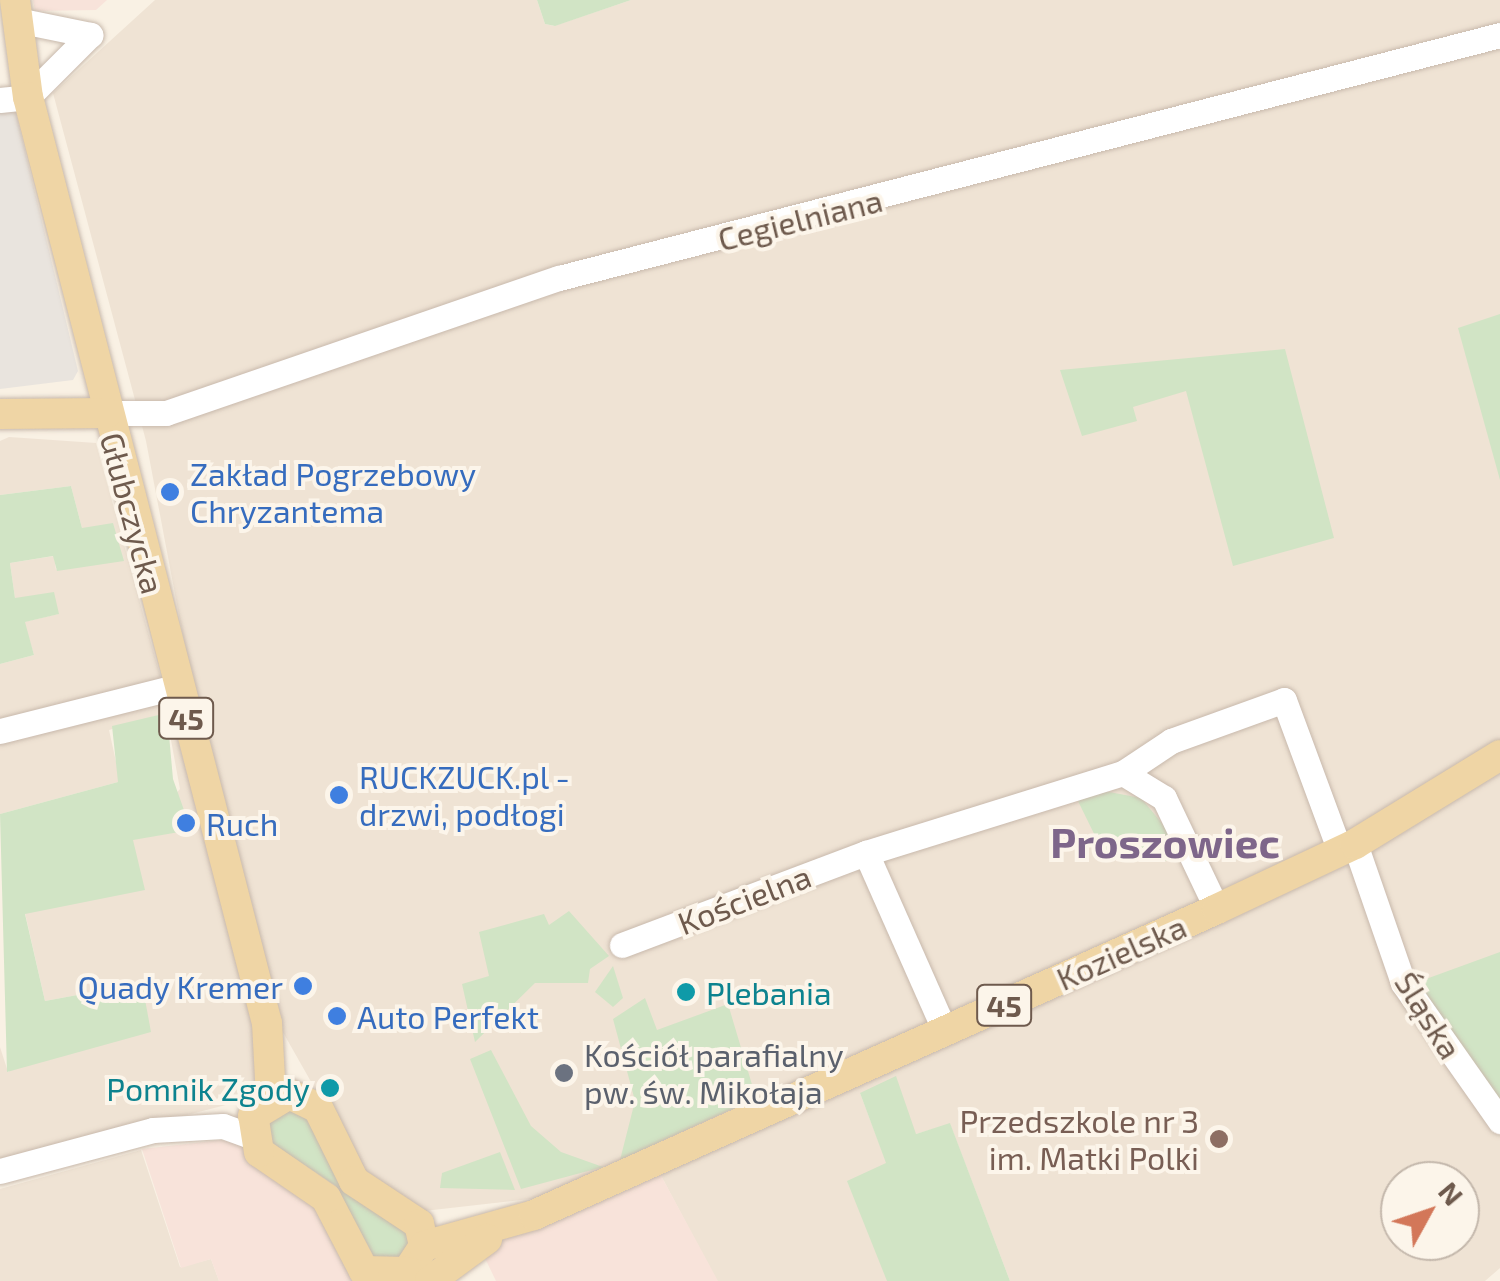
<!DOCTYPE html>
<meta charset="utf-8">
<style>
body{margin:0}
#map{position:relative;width:1500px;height:1281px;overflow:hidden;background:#f9f1e4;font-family:"Exo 2",sans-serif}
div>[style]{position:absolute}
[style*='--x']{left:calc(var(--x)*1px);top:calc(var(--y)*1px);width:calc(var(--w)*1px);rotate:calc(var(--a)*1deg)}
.residential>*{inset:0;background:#efe3d4}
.commercial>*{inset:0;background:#f8e3da}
.industrial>*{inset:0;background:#e9e4de}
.green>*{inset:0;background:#d1e4c5}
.roads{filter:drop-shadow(0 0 2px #c8b9ac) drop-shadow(0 0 2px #c8b9ac)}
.minor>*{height:25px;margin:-12.5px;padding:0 12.5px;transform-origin:12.5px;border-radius:12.5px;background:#fff}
.major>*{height:30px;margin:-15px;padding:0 15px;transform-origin:15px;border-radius:15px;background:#efd5a5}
.dots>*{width:28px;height:28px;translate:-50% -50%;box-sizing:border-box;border:5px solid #fcf5ea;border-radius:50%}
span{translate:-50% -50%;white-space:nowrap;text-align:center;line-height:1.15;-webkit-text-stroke:8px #fcf5ea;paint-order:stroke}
.shield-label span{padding:2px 8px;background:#fcf5ea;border:2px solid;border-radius:8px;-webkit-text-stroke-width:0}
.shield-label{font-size:30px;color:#6e5a4d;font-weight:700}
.street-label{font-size:32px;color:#6e5a4d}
.shop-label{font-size:32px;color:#366cbe}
.left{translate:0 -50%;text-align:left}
.right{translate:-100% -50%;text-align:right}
.culture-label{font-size:32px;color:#0d838f}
.worship-label{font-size:32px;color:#5b616d}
.education-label{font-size:32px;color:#785e54}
.district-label{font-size:42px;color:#7e668a;font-weight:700}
.north{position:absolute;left:1380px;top:1161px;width:100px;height:100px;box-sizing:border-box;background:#fcf5ea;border:2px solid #c3b7ab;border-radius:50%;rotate:50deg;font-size:28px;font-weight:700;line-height:40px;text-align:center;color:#6e5a4d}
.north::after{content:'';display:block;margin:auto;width:35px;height:45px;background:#d37759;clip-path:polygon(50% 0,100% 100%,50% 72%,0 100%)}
</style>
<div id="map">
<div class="residential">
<div style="clip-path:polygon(155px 0,537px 0,545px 24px,554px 26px,631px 0,1500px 0,1500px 747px,1347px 841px,564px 1195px,415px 1212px,373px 1191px,276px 1020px,204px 747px,146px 441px,53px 93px)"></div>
<div style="clip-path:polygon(evenodd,9px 437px,96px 443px,265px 1056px,265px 1095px,0 1163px,0 1047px,8px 1072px,142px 983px,45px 1001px,25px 913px,118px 782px,0 814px,0 664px,34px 655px,24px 622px,58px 614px,15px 598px,10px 563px,54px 556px,56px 570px,82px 528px,71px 486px,0 495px,0 441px,9px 437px,166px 713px,180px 789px,133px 839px,109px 730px,166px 713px)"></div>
<div style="clip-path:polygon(evenodd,1500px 768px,1500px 1268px,1485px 1281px,1010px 1281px,950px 1124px,916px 1134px,860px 1093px,887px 1164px,887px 1281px,717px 1281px,658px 1170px,1500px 768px,1400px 1181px,1460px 1181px,1460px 1241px,1400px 1241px,1400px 1181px)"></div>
<div style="clip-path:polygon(141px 1150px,180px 1267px,211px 1259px,219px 1281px,0 1281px,0 1189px)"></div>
</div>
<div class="commercial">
<div style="clip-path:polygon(33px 0,107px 0,96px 10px,35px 11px)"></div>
<div style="clip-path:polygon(221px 1140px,248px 1146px,305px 1188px,365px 1281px,219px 1281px,211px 1259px,181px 1268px,142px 1149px)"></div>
<div style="clip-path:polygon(658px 1170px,718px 1281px,496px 1281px,481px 1250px)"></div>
</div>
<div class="industrial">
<div style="clip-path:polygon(14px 105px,78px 371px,73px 380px,0 389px,0 107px)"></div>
</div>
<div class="green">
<div style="clip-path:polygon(537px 0,631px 0,555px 26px,545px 24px)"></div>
<div style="clip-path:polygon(1500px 314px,1500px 480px,1458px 328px)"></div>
<div style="clip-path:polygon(1285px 349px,1334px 538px,1233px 566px,1186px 391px,1133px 407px,1137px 421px,1082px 436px,1060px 370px)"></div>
<div style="clip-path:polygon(71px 486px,82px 528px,113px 523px,124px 561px,57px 571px,53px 556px,10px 563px,15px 598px,54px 592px,59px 614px,25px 622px,34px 655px,0 664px,0 495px)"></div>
<div style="clip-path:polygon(167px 713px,173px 779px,191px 830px,133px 840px,145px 890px,25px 914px,45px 1001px,142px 983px,151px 1032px,7px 1072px,0 814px,118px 782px,112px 726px)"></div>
<div style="clip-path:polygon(1104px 791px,1141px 798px,1185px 851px,1163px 862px,1105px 856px,1076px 797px)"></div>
<div style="clip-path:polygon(569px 911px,609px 956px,590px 969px,588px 983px,535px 983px,475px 1042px,462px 984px,489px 976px,479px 932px,544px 914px,549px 925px)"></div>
<div style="clip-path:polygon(1500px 952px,1500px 1105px,1415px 983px)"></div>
<div style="clip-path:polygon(613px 966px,623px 998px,613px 1007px,595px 992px)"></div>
<div style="clip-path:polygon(645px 998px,657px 1030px,728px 1004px,756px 1098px,620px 1160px,635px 1101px,613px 1019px)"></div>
<div style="clip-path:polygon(491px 1050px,531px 1126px,561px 1152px,603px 1167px,521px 1189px,470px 1059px)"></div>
<div style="clip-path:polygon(896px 1076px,916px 1134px,950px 1123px,1010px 1281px,887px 1281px,847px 1181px,886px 1163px,860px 1093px)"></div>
<div style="clip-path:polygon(281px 1106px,307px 1115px,340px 1181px,404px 1225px,409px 1243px,400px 1258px,374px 1257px,336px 1186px,273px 1144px,268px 1121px)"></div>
<div style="clip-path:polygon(500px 1152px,515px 1190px,440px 1188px,442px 1173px)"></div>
</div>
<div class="roads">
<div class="minor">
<div style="--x:17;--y:20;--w:75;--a:11.6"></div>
<div style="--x:0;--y:100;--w:28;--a:-6"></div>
<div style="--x:28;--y:97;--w:88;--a:-45"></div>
<div style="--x:107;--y:413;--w:59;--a:0"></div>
<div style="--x:166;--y:413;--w:416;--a:-19"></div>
<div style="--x:559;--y:278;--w:972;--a:-14.48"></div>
<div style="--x:0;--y:731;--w:185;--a:-14.1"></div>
<div style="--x:1123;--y:773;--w:58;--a:-33.7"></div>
<div style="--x:1171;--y:741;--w:120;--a:-19.9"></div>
<div style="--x:1284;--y:700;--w:161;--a:69.7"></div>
<div style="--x:1355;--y:844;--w:147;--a:70.9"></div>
<div style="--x:1403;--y:983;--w:169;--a:54.9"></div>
<div style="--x:866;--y:853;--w:269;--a:-17.3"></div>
<div style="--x:1123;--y:773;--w:48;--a:31.4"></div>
<div style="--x:1164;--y:798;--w:123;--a:64.5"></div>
<div style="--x:622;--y:945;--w:261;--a:-20.7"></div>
<div style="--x:866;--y:853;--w:195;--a:66.1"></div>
<div style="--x:0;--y:1171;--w:158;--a:-15"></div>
<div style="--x:153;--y:1130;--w:70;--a:-3.3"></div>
<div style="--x:223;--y:1126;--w:30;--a:20"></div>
</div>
<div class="major">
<div style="--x:15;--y:0;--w:98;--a:82.4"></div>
<div style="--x:28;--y:97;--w:956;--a:75.53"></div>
<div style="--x:267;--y:1023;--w:75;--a:86.9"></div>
<div style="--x:0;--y:414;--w:107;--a:-0.5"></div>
<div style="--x:289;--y:1094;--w:32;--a:26"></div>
<div style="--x:318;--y:1108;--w:81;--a:63.7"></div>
<div style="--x:354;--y:1181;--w:78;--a:33.5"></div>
<div style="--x:419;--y:1224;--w:23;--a:77"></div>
<div style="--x:424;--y:1246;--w:31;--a:123"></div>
<div style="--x:407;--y:1272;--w:43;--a:-178.7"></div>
<div style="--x:364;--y:1271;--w:82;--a:-117.5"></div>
<div style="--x:326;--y:1198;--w:81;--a:-145.5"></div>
<div style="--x:259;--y:1152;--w:36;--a:-99"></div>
<div style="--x:253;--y:1116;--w:42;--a:-31.4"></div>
<div style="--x:424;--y:1246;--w:114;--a:-15.7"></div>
<div style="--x:534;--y:1215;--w:748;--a:-24.13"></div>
<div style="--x:1217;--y:909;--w:153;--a:-25.2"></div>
<div style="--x:1355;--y:844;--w:170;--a:-31.5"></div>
<div style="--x:430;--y:1281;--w:71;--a:-36.4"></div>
</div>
</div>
<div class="dots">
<div style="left:170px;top:492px;background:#3f7fe0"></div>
<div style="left:339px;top:795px;background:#3f7fe0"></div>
<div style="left:186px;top:823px;background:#3f7fe0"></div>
<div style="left:303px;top:986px;background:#3f7fe0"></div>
<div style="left:686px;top:992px;background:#0f9aa8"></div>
<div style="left:337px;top:1016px;background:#3f7fe0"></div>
<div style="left:564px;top:1073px;background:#6b7280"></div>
<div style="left:330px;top:1088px;background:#0f9aa8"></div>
<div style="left:1219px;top:1139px;background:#8d6e63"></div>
</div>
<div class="shield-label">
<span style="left:186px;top:718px">45</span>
<span style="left:1004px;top:1005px">45</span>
</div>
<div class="street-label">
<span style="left:800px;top:219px;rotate:-14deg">Cegielniana</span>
<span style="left:133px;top:513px;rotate:75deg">Głubczycka</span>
<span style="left:744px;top:899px;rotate:-21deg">Kościelna</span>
<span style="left:1121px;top:952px;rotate:-24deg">Kozielska</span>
<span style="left:1429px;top:1015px;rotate:58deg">Śląska</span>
</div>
<div class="shop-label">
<span class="left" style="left:190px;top:492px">Zakład Pogrzebowy<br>Chryzantema</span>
<span class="left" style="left:359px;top:795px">RUCKZUCK.pl -<br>drzwi, podłogi</span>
<span class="left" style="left:206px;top:823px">Ruch</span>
<span class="right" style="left:283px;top:986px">Quady Kremer</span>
<span class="left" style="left:357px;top:1016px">Auto Perfekt</span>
</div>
<div class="culture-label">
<span class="left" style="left:706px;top:992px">Plebania</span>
<span class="right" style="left:310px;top:1088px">Pomnik Zgody</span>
</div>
<div class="worship-label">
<span class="left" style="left:584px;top:1073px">Kościół parafialny<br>pw. św. Mikołaja</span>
</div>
<div class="education-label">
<span class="right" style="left:1199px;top:1139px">Przedszkole nr 3<br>im. Matki Polki</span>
</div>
<div class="district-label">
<span style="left:1165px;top:841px">Proszowiec</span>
</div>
<div class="north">N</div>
</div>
